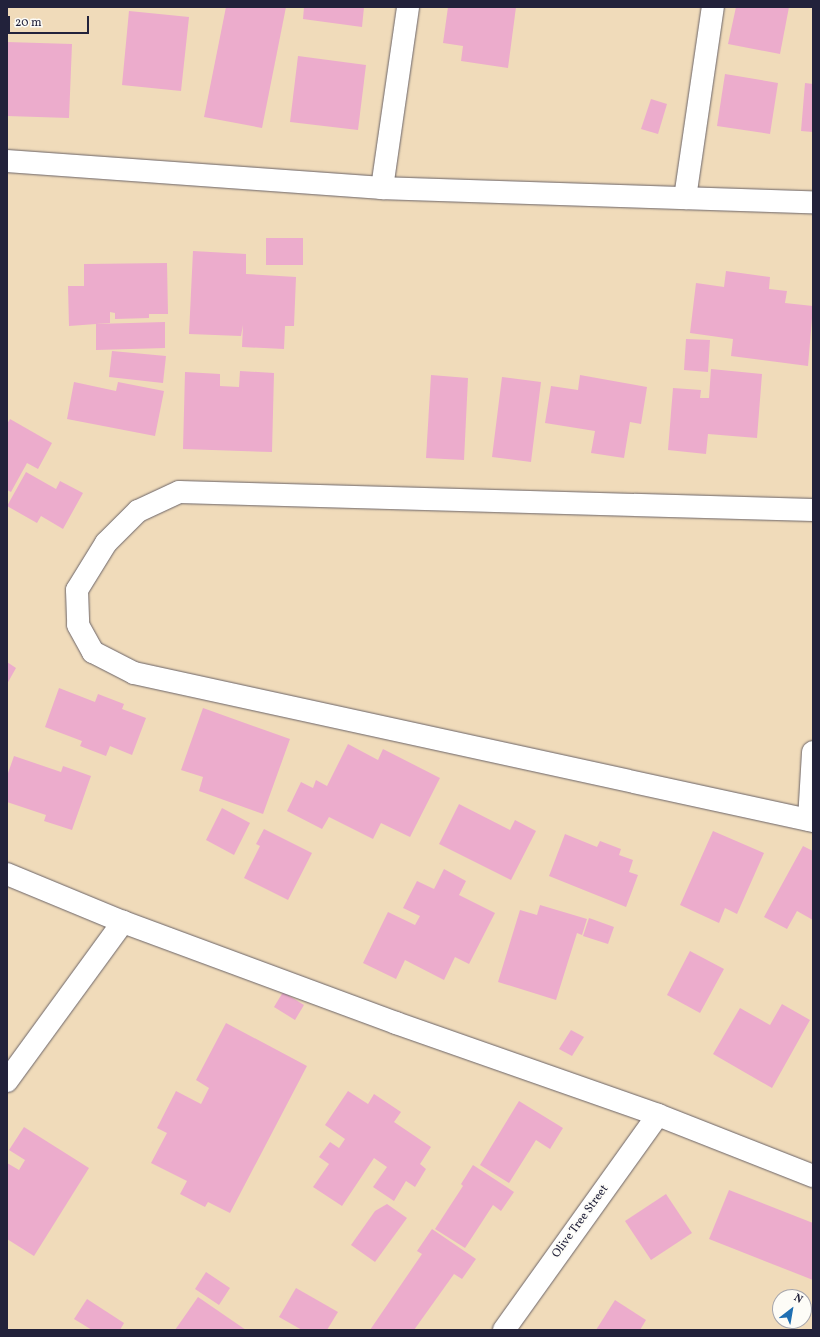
<!DOCTYPE html>
<style>
body{margin:0}
#map{position:relative;width:820px;height:1337px;overflow:hidden;background:#f0dbba;font-family:Vollkorn,serif}
div>[style]{position:absolute}
[style*='--x']{left:calc(var(--x)*1px);top:calc(var(--y)*1px);width:calc(var(--w)*1px);rotate:calc(var(--a)*1deg)}
.building>*{inset:0;background:#ecaccc}
.roads{filter:drop-shadow(0 0 1px #6a6367) drop-shadow(0 0 1px #6a6367)}
.minor>*{height:22px;margin:-11px;padding:0 11px;transform-origin:11px;border-radius:11px;background:#fff}
span{translate:-50% -50%;white-space:nowrap;text-align:center;line-height:1.15;-webkit-text-stroke:3.5px #fdfcf7;paint-order:stroke}
.street-label{font-size:12px;color:#22223b}
.frame{position:absolute;inset:0;border:8px solid #22223b;pointer-events:none}
.north{position:absolute;left:772px;top:1289px;width:40px;height:40px;box-sizing:border-box;background:#fdfcf7;border:1px solid #a5a5ac;border-radius:50%;rotate:31deg;font-size:11px;font-weight:700;line-height:16px;text-align:center;color:#22223b}
.north::after{content:'';display:block;margin:auto;width:14px;height:18px;background:#1f6fb2;clip-path:polygon(50% 0,100% 100%,50% 72%,0 100%)}
.scale{position:absolute;left:8px;top:16px;width:81px;height:18px;box-sizing:border-box;border:2px solid #22223b;border-top:0;padding-left:5px;font-size:12px;line-height:14px;white-space:nowrap;color:#22223b;-webkit-text-stroke:3px #fdfcf7;paint-order:stroke}
</style>
<div id="map">
<div class="building">
<div style="clip-path:polygon(226px 7px,286px 7px,262px 128px,204px 117px)"></div>
<div style="clip-path:polygon(304px 7px,364px 7px,362px 27px,303px 19px)"></div>
<div style="clip-path:polygon(448px 7px,516px 7px,508px 68px,461px 61px,463px 46px,443px 43px)"></div>
<div style="clip-path:polygon(736px 7px,789px 7px,780px 54px,728px 44px)"></div>
<div style="clip-path:polygon(129px 11px,189px 17px,181px 91px,122px 85px)"></div>
<div style="clip-path:polygon(7px 42px,72px 44px,69px 118px,7px 116px)"></div>
<div style="clip-path:polygon(298px 56px,366px 65px,358px 130px,290px 122px)"></div>
<div style="clip-path:polygon(725px 74px,778px 83px,770px 134px,717px 126px)"></div>
<div style="clip-path:polygon(805px 83px,813px 84px,813px 132px,801px 131px)"></div>
<div style="clip-path:polygon(651px 99px,667px 104px,658px 134px,641px 129px)"></div>
<div style="clip-path:polygon(266px 238px,303px 238px,303px 265px,266px 265px)"></div>
<div style="clip-path:polygon(193px 251px,246px 254px,246px 274px,296px 277px,294px 326px,285px 326px,284px 349px,242px 347px,243px 325px,241px 336px,189px 334px)"></div>
<div style="clip-path:polygon(167px 263px,168px 314px,149px 314px,149px 318px,115px 319px,115px 313px,110px 312px,110px 323px,69px 326px,68px 286px,84px 286px,84px 264px)"></div>
<div style="clip-path:polygon(726px 271px,770px 277px,769px 289px,787px 291px,785px 303px,813px 306px,808px 366px,731px 356px,733px 339px,690px 333px,696px 283px,724px 287px)"></div>
<div style="clip-path:polygon(165px 322px,165px 348px,96px 350px,96px 324px)"></div>
<div style="clip-path:polygon(686px 339px,710px 340px,708px 372px,684px 370px)"></div>
<div style="clip-path:polygon(112px 351px,166px 356px,163px 383px,109px 377px)"></div>
<div style="clip-path:polygon(711px 369px,762px 374px,757px 438px,708px 434px,706px 454px,668px 450px,673px 388px,701px 390px,700px 398px,709px 398px)"></div>
<div style="clip-path:polygon(240px 371px,274px 373px,272px 452px,183px 449px,185px 372px,220px 374px,220px 386px,239px 387px)"></div>
<div style="clip-path:polygon(431px 375px,468px 378px,464px 460px,426px 458px)"></div>
<div style="clip-path:polygon(580px 375px,647px 387px,641px 424px,630px 422px,624px 458px,591px 453px,595px 431px,545px 423px,551px 386px,578px 390px)"></div>
<div style="clip-path:polygon(502px 377px,541px 382px,531px 462px,492px 457px)"></div>
<div style="clip-path:polygon(74px 382px,116px 391px,118px 382px,164px 391px,155px 436px,67px 419px)"></div>
<div style="clip-path:polygon(10px 419px,52px 443px,38px 469px,27px 463px,11px 492px,7px 490px,7px 424px)"></div>
<div style="clip-path:polygon(26px 472px,56px 489px,60px 481px,83px 493px,63px 529px,41px 516px,37px 523px,7px 506px)"></div>
<div style="clip-path:polygon(7px 662px,16px 668px,7px 684px)"></div>
<div style="clip-path:polygon(59px 688px,95px 702px,98px 694px,124px 704px,122px 709px,146px 718px,132px 755px,110px 746px,106px 756px,80px 746px,82px 741px,45px 727px)"></div>
<div style="clip-path:polygon(203px 708px,290px 739px,263px 814px,199px 791px,203px 777px,181px 770px)"></div>
<div style="clip-path:polygon(348px 744px,378px 760px,383px 749px,440px 778px,410px 837px,381px 823px,373px 839px,329px 817px,322px 829px,287px 811px,301px 782px,313px 788px,316px 780px,327px 786px)"></div>
<div style="clip-path:polygon(14px 756px,61px 772px,63px 766px,91px 776px,72px 830px,44px 821px,46px 815px,7px 802px,7px 776px)"></div>
<div style="clip-path:polygon(459px 804px,510px 830px,515px 820px,536px 831px,511px 880px,439px 844px)"></div>
<div style="clip-path:polygon(222px 808px,250px 823px,234px 855px,206px 840px)"></div>
<div style="clip-path:polygon(264px 829px,312px 853px,288px 900px,244px 878px,260px 846px,256px 844px)"></div>
<div style="clip-path:polygon(713px 831px,764px 853px,737px 914px,725px 908px,719px 923px,680px 905px)"></div>
<div style="clip-path:polygon(565px 834px,597px 847px,600px 841px,621px 849px,619px 855px,633px 860px,629px 872px,638px 875px,626px 907px,549px 876px)"></div>
<div style="clip-path:polygon(803px 846px,813px 851px,813px 920px,797px 911px,787px 929px,764px 917px)"></div>
<div style="clip-path:polygon(444px 869px,466px 881px,459px 895px,495px 913px,469px 964px,455px 957px,444px 980px,405px 960px,396px 979px,363px 963px,388px 912px,415px 925px,420px 916px,403px 908px,417px 881px,434px 889px)"></div>
<div style="clip-path:polygon(540px 905px,587px 919px,582px 935px,577px 933px,556px 1000px,498px 982px,520px 910px,537px 915px)"></div>
<div style="clip-path:polygon(589px 918px,614px 927px,608px 944px,583px 936px)"></div>
<div style="clip-path:polygon(690px 951px,724px 969px,700px 1013px,667px 995px)"></div>
<div style="clip-path:polygon(283px 992px,304px 1005px,295px 1020px,274px 1007px)"></div>
<div style="clip-path:polygon(782px 1004px,810px 1020px,772px 1088px,713px 1054px,740px 1008px,770px 1025px)"></div>
<div style="clip-path:polygon(226px 1023px,307px 1066px,230px 1213px,208px 1202px,205px 1207px,180px 1194px,187px 1181px,151px 1163px,167px 1133px,157px 1128px,176px 1091px,201px 1104px,209px 1088px,196px 1080px)"></div>
<div style="clip-path:polygon(571px 1030px,584px 1037px,572px 1056px,559px 1049px)"></div>
<div style="clip-path:polygon(348px 1091px,368px 1104px,374px 1094px,401px 1112px,394px 1122px,431px 1147px,420px 1164px,426px 1169px,415px 1187px,406px 1181px,394px 1201px,373px 1187px,387px 1167px,374px 1158px,342px 1206px,313px 1187px,329px 1164px,319px 1157px,330px 1142px,339px 1148px,345px 1139px,325px 1125px)"></div>
<div style="clip-path:polygon(519px 1101px,563px 1128px,550px 1149px,536px 1140px,509px 1183px,480px 1165px)"></div>
<div style="clip-path:polygon(24px 1127px,89px 1168px,34px 1256px,7px 1239px,7px 1163px,19px 1170px,25px 1160px,9px 1150px)"></div>
<div style="clip-path:polygon(473px 1165px,514px 1192px,501px 1211px,493px 1205px,465px 1248px,435px 1229px,463px 1186px,461px 1184px)"></div>
<div style="clip-path:polygon(729px 1190px,813px 1223px,813px 1280px,709px 1239px)"></div>
<div style="clip-path:polygon(666px 1194px,692px 1233px,651px 1260px,625px 1221px)"></div>
<div style="clip-path:polygon(387px 1204px,407px 1218px,375px 1262px,351px 1245px,375px 1211px)"></div>
<div style="clip-path:polygon(432px 1229px,476px 1259px,462px 1279px,454px 1274px,414px 1330px,370px 1330px,422px 1254px,417px 1251px)"></div>
<div style="clip-path:polygon(206px 1272px,230px 1288px,219px 1305px,195px 1289px)"></div>
<div style="clip-path:polygon(296px 1288px,338px 1312px,327px 1330px,302px 1330px,279px 1317px)"></div>
<div style="clip-path:polygon(198px 1297px,246px 1330px,175px 1330px)"></div>
<div style="clip-path:polygon(87px 1299px,124px 1323px,120px 1330px,92px 1330px,74px 1319px)"></div>
<div style="clip-path:polygon(615px 1300px,646px 1320px,640px 1330px,596px 1330px)"></div>
</div>
<div class="roads">
<div class="minor">
<div style="--x:7;--y:161;--w:376;--a:4.1"></div>
<div style="--x:382;--y:188;--w:431;--a:1.9"></div>
<div style="--x:382;--y:188;--w:183;--a:-81.8"></div>
<div style="--x:685;--y:198;--w:193;--a:-81.7"></div>
<div style="--x:813;--y:510;--w:634;--a:-178.37"></div>
<div style="--x:179;--y:492;--w:45;--a:155.1"></div>
<div style="--x:138;--y:511;--w:45;--a:135"></div>
<div style="--x:106;--y:543;--w:55;--a:121.7"></div>
<div style="--x:77;--y:590;--w:35;--a:88"></div>
<div style="--x:78;--y:625;--w:31;--a:61"></div>
<div style="--x:93;--y:652;--w:46;--a:27.1"></div>
<div style="--x:134;--y:673;--w:695;--a:12.3"></div>
<div style="--x:809;--y:820;--w:68;--a:-86.6"></div>
<div style="--x:7;--y:874;--w:126;--a:22.5"></div>
<div style="--x:123;--y:922;--w:291;--a:20.3"></div>
<div style="--x:396;--y:1023;--w:278;--a:19.3"></div>
<div style="--x:658;--y:1115;--w:167;--a:21.5"></div>
<div style="--x:7;--y:1081;--w:197;--a:-53.9"></div>
<div style="--x:504;--y:1330;--w:264;--a:-54.4"></div>
</div>
</div>
<div class="street-label">
<span style="left:581px;top:1222px;rotate:-54deg">Olive Tree Street</span>
</div>
<div class="frame"></div>
<div class="north">N</div>
<div class="scale">20 m</div>
</div>
